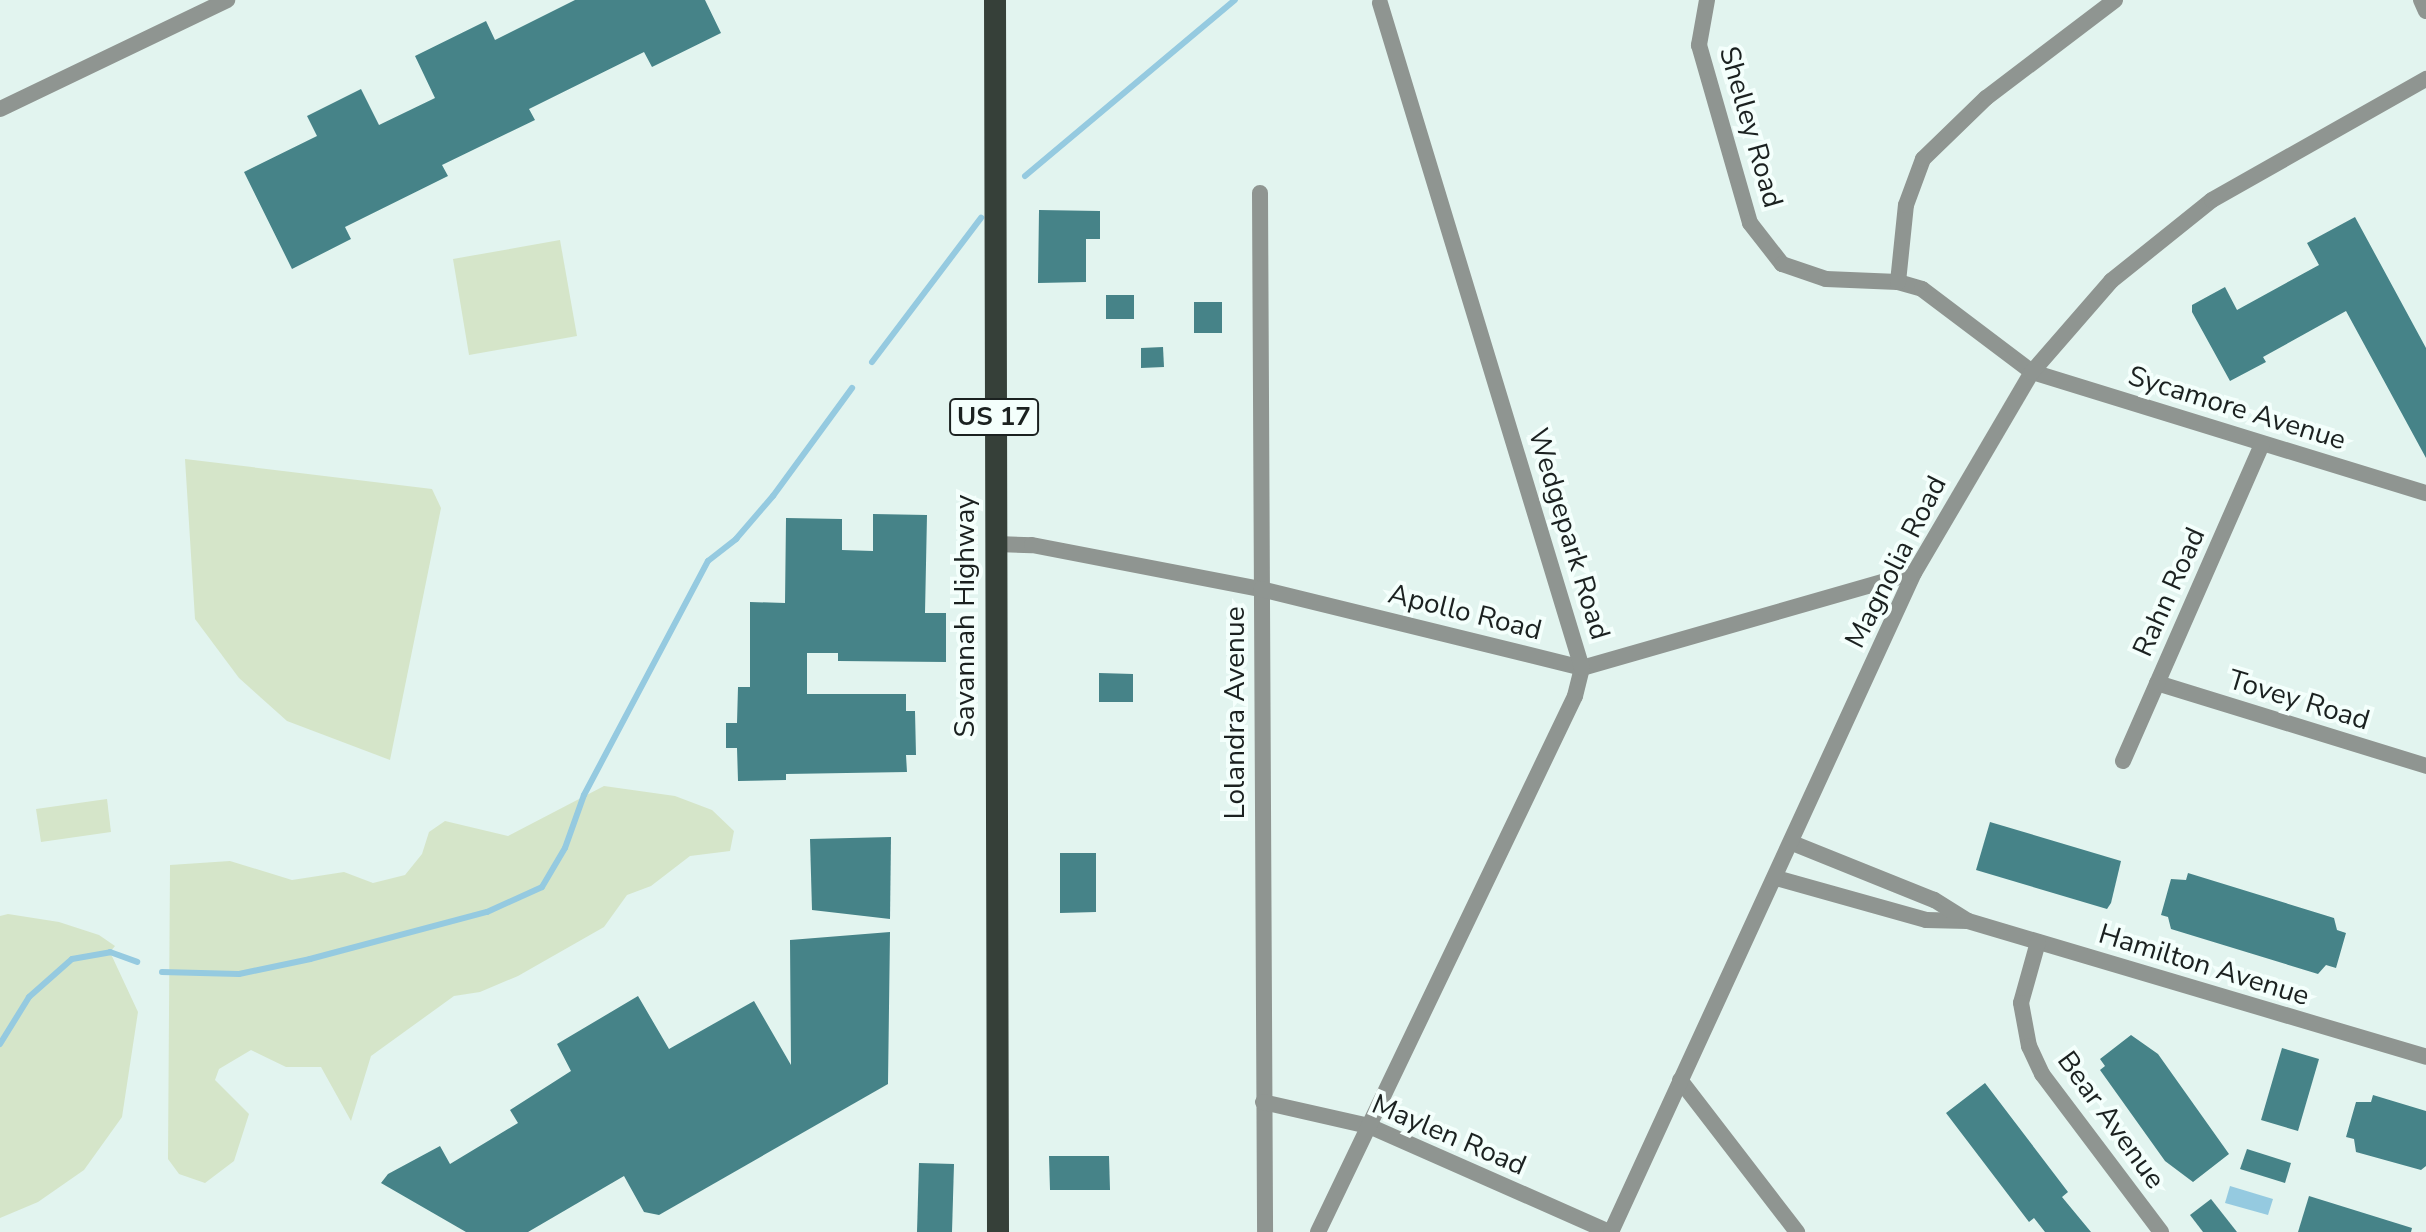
<!DOCTYPE html>
<style>
body{margin:0}
#map{position:relative;width:2426px;height:1232px;overflow:hidden;background:#e2f4ef;font-family:"Nunito Sans",sans-serif}
div>[style]{position:absolute}
[style*='--x']{left:calc(var(--x)*1px);top:calc(var(--y)*1px);width:calc(var(--w)*1px);rotate:calc(var(--a)*1deg)}
.green>*{inset:0;background:#d5e5c9}
.water>*{inset:0;background:#95cae0}
.stream>*{height:6px;margin:-3px;padding:0 3px;transform-origin:3px;border-radius:3px;background:#95cae0}
.building>*{inset:0;background:#468388}
.minor>*{height:16px;margin:-8px;padding:0 8px;transform-origin:8px;border-radius:8px;background:#8f9591}
.trunk>*{height:22px;margin:-11px;padding:0 11px;transform-origin:11px;border-radius:11px;background:#364039}
span{translate:-50% -50%;white-space:nowrap;text-align:center;line-height:1.15;-webkit-text-stroke:8px #f4fffc;paint-order:stroke}
.shield-label span{padding:2px 6px;background:#f4fffc;border:2px solid;border-radius:6px;-webkit-text-stroke-width:0}
.shield-label{font-size:26px;color:#1b2120;font-weight:700}
.street-label{font-size:28px;color:#1b2120}
</style>
<div id="map">
<div class="green">
<div style="clip-path:polygon(560px 240px,577px 336px,469px 355px,453px 259px)"></div>
<div style="clip-path:polygon(185px 459px,432px 489px,441px 508px,390px 760px,287px 721px,239px 678px,195px 619px)"></div>
<div style="clip-path:polygon(604px 786px,675px 796px,712px 810px,734px 831px,730px 851px,690px 856px,651px 886px,627px 895px,604px 927px,518px 976px,480px 992px,454px 996px,371px 1056px,351px 1121px,321px 1067px,286px 1067px,251px 1050px,219px 1069px,215px 1080px,249px 1114px,234px 1161px,205px 1183px,179px 1174px,168px 1159px,170px 865px,230px 861px,292px 880px,344px 872px,373px 883px,405px 875px,422px 854px,429px 832px,445px 821px,508px 836px)"></div>
<div style="clip-path:polygon(107px 799px,111px 832px,41px 842px,36px 809px)"></div>
<div style="clip-path:polygon(8px 914px,59px 922px,99px 935px,115px 946px,110px 952px,138px 1012px,122px 1117px,84px 1170px,38px 1202px,0 1218px,0 916px)"></div>
</div>
<div class="water">
<div style="clip-path:polygon(2230px 1186px,2273px 1199px,2268px 1215px,2225px 1203px)"></div>
</div>
<div class="stream">
<div style="--x:1025;--y:176;--w:274;--a:-40"></div>
<div style="--x:872;--y:362;--w:181;--a:-52.9"></div>
<div style="--x:162;--y:972;--w:77;--a:1.5"></div>
<div style="--x:239;--y:974;--w:73;--a:-11.9"></div>
<div style="--x:310;--y:959;--w:183;--a:-14.9"></div>
<div style="--x:487;--y:912;--w:60;--a:-24.4"></div>
<div style="--x:542;--y:887;--w:45;--a:-59.5"></div>
<div style="--x:565;--y:848;--w:56;--a:-70.3"></div>
<div style="--x:584;--y:795;--w:265;--a:-62.1"></div>
<div style="--x:708;--y:561;--w:36;--a:-38"></div>
<div style="--x:736;--y:539;--w:57;--a:-49.3"></div>
<div style="--x:773;--y:496;--w:134;--a:-53.8"></div>
<div style="--x:0;--y:1044;--w:55;--a:-58.3"></div>
<div style="--x:29;--y:997;--w:57;--a:-41.5"></div>
<div style="--x:72;--y:959;--w:39;--a:-10"></div>
<div style="--x:110;--y:952;--w:29;--a:20"></div>
</div>
<div class="building">
<div style="clip-path:polygon(575px 0,705px 0,721px 33px,652px 67px,644px 52px,529px 109px,535px 120px,442px 165px,448px 176px,345px 227px,351px 239px,292px 269px,244px 172px,317px 136px,307px 116px,361px 89px,379px 125px,435px 98px,415px 56px,486px 21px,495px 40px)"></div>
<div style="clip-path:polygon(1039px 210px,1100px 211px,1100px 239px,1086px 239px,1086px 282px,1038px 283px)"></div>
<div style="clip-path:polygon(2355px 217px,2426px 348px,2426px 458px,2346px 311px,2263px 357px,2266px 362px,2230px 381px,2192px 312px,2192px 305px,2225px 287px,2237px 310px,2319px 265px,2307px 243px)"></div>
<div style="clip-path:polygon(1106px 295px,1134px 295px,1134px 319px,1106px 319px)"></div>
<div style="clip-path:polygon(1194px 302px,1222px 302px,1222px 333px,1194px 333px)"></div>
<div style="clip-path:polygon(1163px 347px,1164px 367px,1141px 368px,1141px 348px)"></div>
<div style="clip-path:polygon(873px 514px,927px 515px,925px 613px,946px 613px,946px 662px,838px 661px,838px 653px,807px 653px,807px 694px,906px 694px,906px 711px,915px 711px,916px 755px,906px 755px,907px 772px,786px 774px,786px 780px,738px 781px,737px 748px,726px 748px,726px 723px,737px 723px,738px 687px,750px 687px,750px 602px,785px 603px,786px 518px,842px 519px,842px 550px,873px 551px)"></div>
<div style="clip-path:polygon(1099px 673px,1133px 674px,1133px 702px,1099px 702px)"></div>
<div style="clip-path:polygon(1990px 822px,2121px 861px,2111px 903px,2107px 909px,1976px 870px)"></div>
<div style="clip-path:polygon(891px 837px,890px 919px,812px 910px,810px 839px)"></div>
<div style="clip-path:polygon(1060px 853px,1096px 853px,1096px 912px,1060px 913px)"></div>
<div style="clip-path:polygon(2188px 873px,2334px 918px,2337px 930px,2346px 933px,2336px 968px,2326px 965px,2318px 974px,2171px 929px,2168px 917px,2161px 915px,2171px 879px,2186px 880px)"></div>
<div style="clip-path:polygon(890px 932px,888px 1084px,659px 1215px,644px 1212px,624px 1176px,528px 1232px,466px 1232px,381px 1183px,388px 1174px,440px 1146px,450px 1164px,518px 1123px,510px 1110px,571px 1071px,557px 1044px,638px 996px,669px 1049px,754px 1001px,791px 1065px,790px 940px)"></div>
<div style="clip-path:polygon(2131px 1035px,2158px 1054px,2229px 1154px,2193px 1182px,2165px 1161px,2100px 1070px,2105px 1066px,2100px 1059px)"></div>
<div style="clip-path:polygon(2282px 1048px,2319px 1059px,2298px 1131px,2261px 1120px)"></div>
<div style="clip-path:polygon(1985px 1083px,2068px 1192px,2062px 1197px,2091px 1232px,2045px 1232px,2034px 1218px,2029px 1222px,1946px 1113px)"></div>
<div style="clip-path:polygon(2373px 1095px,2426px 1111px,2426px 1166px,2421px 1170px,2356px 1152px,2354px 1139px,2346px 1137px,2356px 1102px,2371px 1102px)"></div>
<div style="clip-path:polygon(2247px 1149px,2291px 1163px,2285px 1183px,2240px 1169px)"></div>
<div style="clip-path:polygon(1049px 1156px,1109px 1156px,1110px 1190px,1050px 1190px)"></div>
<div style="clip-path:polygon(919px 1163px,954px 1164px,952px 1232px,917px 1232px)"></div>
<div style="clip-path:polygon(2309px 1196px,2412px 1228px,2411px 1232px,2298px 1232px)"></div>
<div style="clip-path:polygon(2211px 1199px,2237px 1232px,2203px 1232px,2190px 1215px)"></div>
</div>
<div class="minor">
<div style="--x:1707;--y:0;--w:46;--a:100.1"></div>
<div style="--x:1699;--y:45;--w:185;--a:74"></div>
<div style="--x:1750;--y:223;--w:52;--a:52"></div>
<div style="--x:1782;--y:264;--w:46;--a:18.8"></div>
<div style="--x:1826;--y:279;--w:72;--a:2.4"></div>
<div style="--x:1898;--y:282;--w:25;--a:16"></div>
<div style="--x:1922;--y:289;--w:138;--a:37"></div>
<div style="--x:2032;--y:372;--w:412;--a:17.1"></div>
<div style="--x:2421;--y:0;--w:12;--a:66"></div>
<div style="--x:0;--y:109;--w:252;--a:-25.6"></div>
<div style="--x:1260;--y:193;--w:1039;--a:89.72"></div>
<div style="--x:1898;--y:282;--w:77;--a:-84.1"></div>
<div style="--x:1906;--y:205;--w:49;--a:-69.7"></div>
<div style="--x:1923;--y:159;--w:88;--a:-44.1"></div>
<div style="--x:1986;--y:98;--w:162;--a:-37.2"></div>
<div style="--x:996;--y:544;--w:36;--a:2"></div>
<div style="--x:1032;--y:545;--w:233;--a:10.9"></div>
<div style="--x:1261;--y:589;--w:331;--a:13.8"></div>
<div style="--x:1582;--y:668;--w:345;--a:-16"></div>
<div style="--x:2157;--y:683;--w:282;--a:17.1"></div>
<div style="--x:2123;--y:761;--w:345;--a:-66.3"></div>
<div style="--x:1776;--y:878;--w:156;--a:15.6"></div>
<div style="--x:1926;--y:920;--w:42;--a:1.4"></div>
<div style="--x:1968;--y:921;--w:40;--a:-148"></div>
<div style="--x:1934;--y:900;--w:153;--a:-158.1"></div>
<div style="--x:1968;--y:921;--w:478;--a:16.5"></div>
<div style="--x:2038;--y:942;--w:63;--a:105.6"></div>
<div style="--x:2021;--y:1003;--w:44;--a:79.5"></div>
<div style="--x:2029;--y:1046;--w:31;--a:65"></div>
<div style="--x:2042;--y:1074;--w:198;--a:53"></div>
<div style="--x:1680;--y:1080;--w:192;--a:52.4"></div>
<div style="--x:1263;--y:1102;--w:109;--a:12.8"></div>
<div style="--x:1369;--y:1126;--w:262;--a:23.8"></div>
<div style="--x:1318;--y:1232;--w:594;--a:-64.38"></div>
<div style="--x:1575;--y:696;--w:29;--a:-76"></div>
<div style="--x:1582;--y:668;--w:695;--a:-106.9"></div>
<div style="--x:1611;--y:1232;--w:725;--a:-65.31"></div>
<div style="--x:1914;--y:573;--w:233;--a:-59.6"></div>
<div style="--x:2032;--y:372;--w:121;--a:-49"></div>
<div style="--x:2111;--y:281;--w:129;--a:-38.7"></div>
<div style="--x:2212;--y:200;--w:246;--a:-29.5"></div>
</div>
<div class="trunk">
<div style="--x:995;--y:0;--w:1232;--a:89.86"></div>
</div>
<div class="shield-label">
<span style="left:994px;top:417px">US 17</span>
</div>
<div class="street-label">
<span style="left:1751px;top:127px;rotate:74deg">Shelley Road</span>
<span style="left:2237px;top:408px;rotate:17deg">Sycamore Avenue</span>
<span style="left:1569px;top:534px;rotate:73deg">Wedgepark Road</span>
<span style="left:1896px;top:562px;rotate:-63deg">Magnolia Road</span>
<span style="left:2169px;top:592px;rotate:-66deg">Rahn Road</span>
<span style="left:1465px;top:612px;rotate:14deg">Apollo Road</span>
<span style="left:965px;top:616px;rotate:-90deg">Savannah Highway</span>
<span style="left:2299px;top:700px;rotate:17deg">Tovey Road</span>
<span style="left:1235px;top:713px;rotate:-90deg">Lolandra Avenue</span>
<span style="left:2204px;top:965px;rotate:17deg">Hamilton Avenue</span>
<span style="left:2111px;top:1120px;rotate:54deg">Bear Avenue</span>
<span style="left:1449px;top:1135px;rotate:23deg">Maylen Road</span>
</div>
</div>
